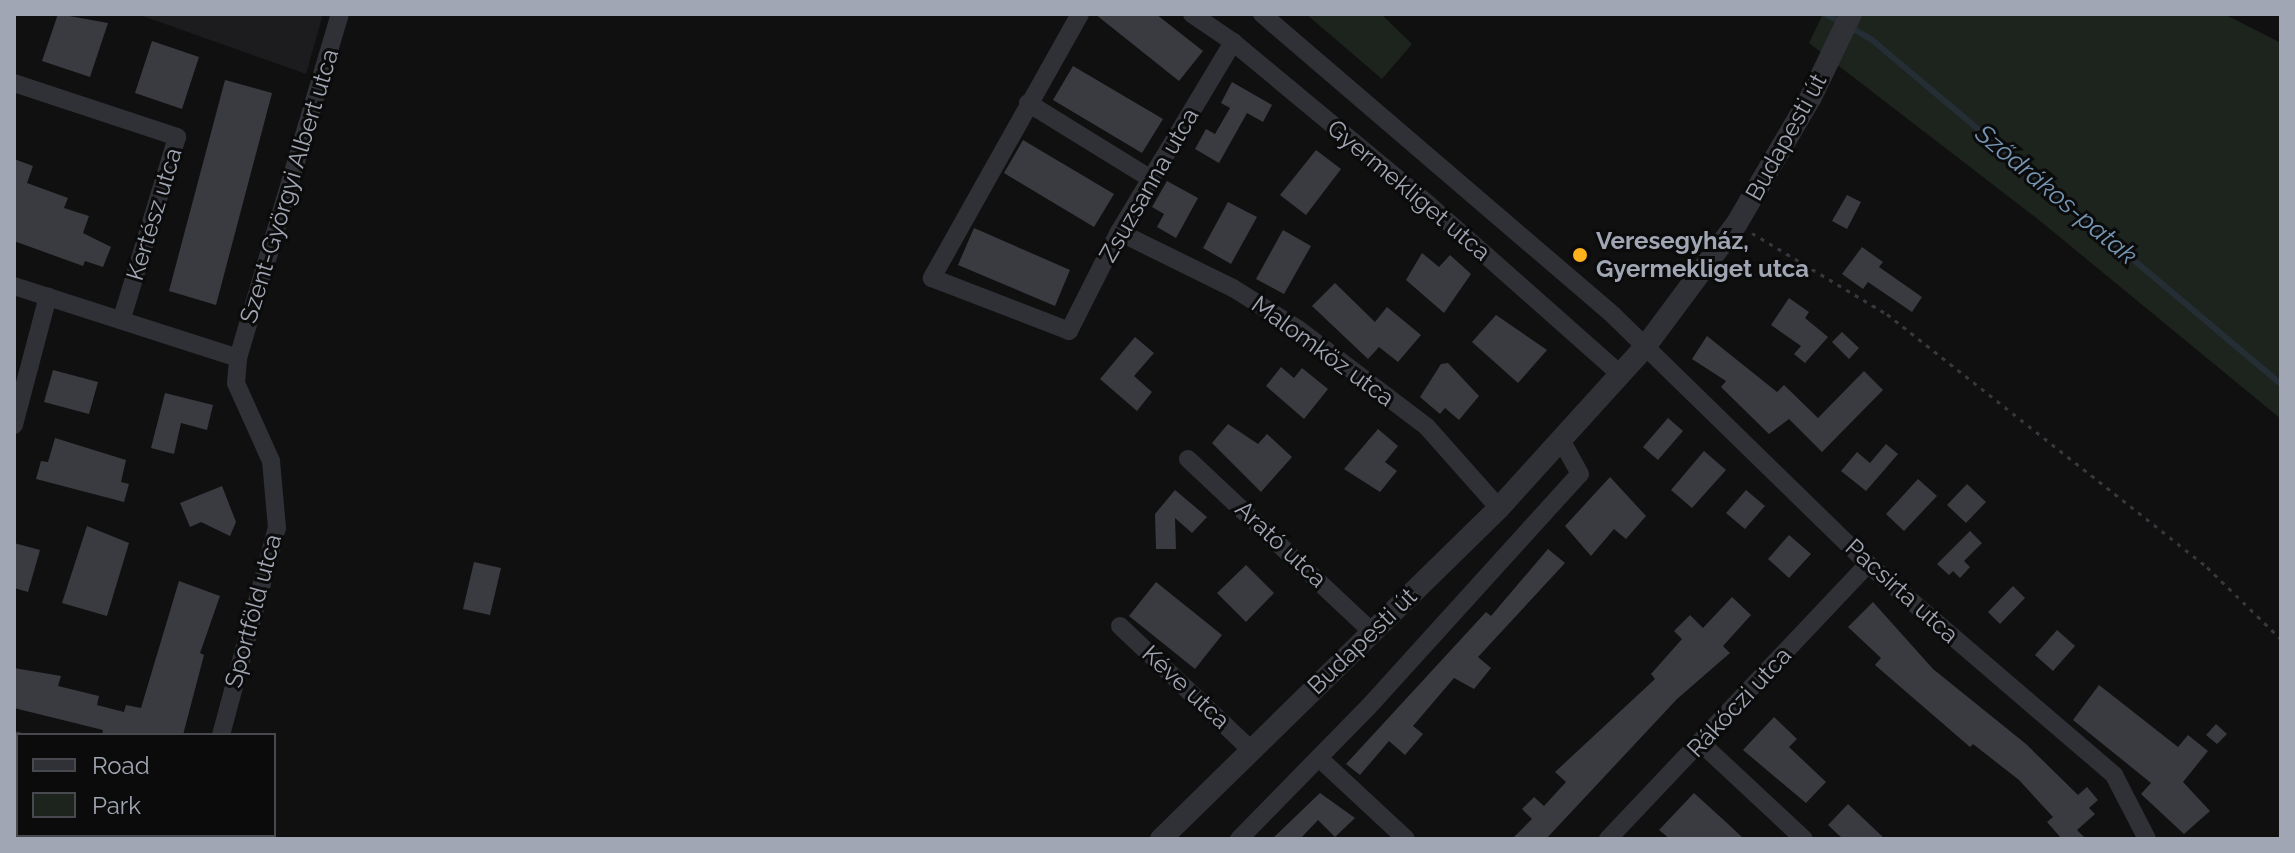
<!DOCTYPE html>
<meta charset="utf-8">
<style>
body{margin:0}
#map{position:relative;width:2295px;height:853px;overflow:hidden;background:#101011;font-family:Raleway,sans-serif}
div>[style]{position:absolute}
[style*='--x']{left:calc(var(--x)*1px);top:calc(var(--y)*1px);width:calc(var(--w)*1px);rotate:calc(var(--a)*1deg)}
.built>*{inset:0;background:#1c1c1e}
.green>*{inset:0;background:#1c241d}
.stream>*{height:6px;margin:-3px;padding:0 3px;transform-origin:3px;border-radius:3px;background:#262e35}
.building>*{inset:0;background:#3a3b41}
.path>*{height:3px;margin-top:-1.5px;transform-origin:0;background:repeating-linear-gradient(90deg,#36383d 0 4px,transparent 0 10px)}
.minor>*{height:18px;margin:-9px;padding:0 9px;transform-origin:9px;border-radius:9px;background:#303136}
.tertiary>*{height:22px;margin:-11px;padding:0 11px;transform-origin:11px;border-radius:11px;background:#303136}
.dots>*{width:22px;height:22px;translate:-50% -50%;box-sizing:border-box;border:4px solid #0b0b0c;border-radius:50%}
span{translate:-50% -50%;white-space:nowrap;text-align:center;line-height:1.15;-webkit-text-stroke:6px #0b0b0c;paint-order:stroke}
.street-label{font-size:24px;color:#a0a6b3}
.poi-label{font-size:24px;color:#a0a6b3;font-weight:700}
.left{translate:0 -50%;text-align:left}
.water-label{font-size:26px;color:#7494b1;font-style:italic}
.frame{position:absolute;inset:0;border:16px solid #a0a6b3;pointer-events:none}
.legend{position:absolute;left:16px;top:733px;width:260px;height:104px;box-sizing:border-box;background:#0b0b0c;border:2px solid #47494f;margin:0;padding:10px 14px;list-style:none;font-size:24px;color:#a0a6b3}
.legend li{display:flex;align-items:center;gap:16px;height:40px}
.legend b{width:40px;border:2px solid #47494f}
</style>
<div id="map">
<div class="built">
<div style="clip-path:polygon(137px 14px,323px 14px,306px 74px)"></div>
</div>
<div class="green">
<div style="clip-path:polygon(1306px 14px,1381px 14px,1412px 44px,1382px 79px)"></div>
<div style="clip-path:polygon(1823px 14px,2224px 14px,2281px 43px,2281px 419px,2039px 220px,1809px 43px)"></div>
</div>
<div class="stream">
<div style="--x:1826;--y:14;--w:51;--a:29.1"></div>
<div style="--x:1871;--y:39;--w:536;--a:40.08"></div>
</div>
<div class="building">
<div style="clip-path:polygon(58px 14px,108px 23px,90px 77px,42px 61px)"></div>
<div style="clip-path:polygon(1095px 14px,1156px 14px,1203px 51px,1179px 81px)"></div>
<div style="clip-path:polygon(152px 41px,199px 57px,182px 109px,135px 93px)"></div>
<div style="clip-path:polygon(1073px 66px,1163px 119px,1142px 153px,1053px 100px)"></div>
<div style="clip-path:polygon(225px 80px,272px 93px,216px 305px,169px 291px)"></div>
<div style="clip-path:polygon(1232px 82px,1272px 105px,1263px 122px,1247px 113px,1219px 163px,1195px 149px,1206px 129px,1215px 134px,1230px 108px,1221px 103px)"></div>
<div style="clip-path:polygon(1023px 140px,1114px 194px,1094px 227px,1004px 173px)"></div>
<div style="clip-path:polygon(1316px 150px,1341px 169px,1306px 215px,1280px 195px)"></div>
<div style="clip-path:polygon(14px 159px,33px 166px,27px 183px,68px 198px,64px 208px,89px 216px,83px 233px,111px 247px,103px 267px,85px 261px,83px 266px,14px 241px)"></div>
<div style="clip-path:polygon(1167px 181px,1198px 198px,1176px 238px,1157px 227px,1164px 214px,1152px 207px)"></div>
<div style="clip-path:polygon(1847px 195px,1861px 202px,1847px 229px,1832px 221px)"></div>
<div style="clip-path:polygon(1228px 202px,1257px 217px,1231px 264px,1203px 248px)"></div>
<div style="clip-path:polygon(974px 228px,1070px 270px,1055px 306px,958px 265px)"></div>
<div style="clip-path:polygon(1283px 230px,1311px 246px,1284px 294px,1256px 279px)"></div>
<div style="clip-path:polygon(1862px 247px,1883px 262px,1879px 267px,1922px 297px,1912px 312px,1868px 282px,1863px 289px,1842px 274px)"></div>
<div style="clip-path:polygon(1422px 253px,1439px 267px,1450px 255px,1471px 274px,1444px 313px,1406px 280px)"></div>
<div style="clip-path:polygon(1335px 283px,1375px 322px,1387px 307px,1421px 335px,1398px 362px,1379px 347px,1368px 359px,1312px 306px)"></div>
<div style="clip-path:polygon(1789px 298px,1809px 312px,1805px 318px,1828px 337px,1805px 363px,1794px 354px,1801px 346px,1771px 325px)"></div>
<div style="clip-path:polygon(1496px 315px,1547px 350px,1518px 383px,1472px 342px)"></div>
<div style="clip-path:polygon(1842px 332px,1859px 348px,1849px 359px,1832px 342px)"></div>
<div style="clip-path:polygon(1707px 336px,1777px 392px,1784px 385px,1818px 418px,1864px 371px,1883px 390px,1822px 452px,1789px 419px,1769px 434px,1721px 387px,1726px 381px,1692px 359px)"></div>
<div style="clip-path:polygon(1135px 337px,1154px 353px,1134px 376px,1152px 392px,1137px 411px,1100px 379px)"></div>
<div style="clip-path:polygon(1448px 363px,1479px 396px,1459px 420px,1445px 408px,1440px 414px,1420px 397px,1441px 364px)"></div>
<div style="clip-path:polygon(1281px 367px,1294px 378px,1302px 368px,1328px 389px,1304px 419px,1266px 386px)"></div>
<div style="clip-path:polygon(53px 370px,98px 382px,89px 414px,44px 402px)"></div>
<div style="clip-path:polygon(165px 393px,213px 405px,207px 430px,181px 423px,174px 454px,151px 448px)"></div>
<div style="clip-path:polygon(1668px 418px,1683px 431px,1658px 460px,1643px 447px)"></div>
<div style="clip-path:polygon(1228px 424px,1258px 444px,1267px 434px,1292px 457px,1261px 492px,1212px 443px)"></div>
<div style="clip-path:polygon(1378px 429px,1398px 446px,1385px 462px,1397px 471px,1380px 492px,1344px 469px)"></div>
<div style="clip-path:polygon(55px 438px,126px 460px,121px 482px,129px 484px,124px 502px,36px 479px,41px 461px,48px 462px)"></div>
<div style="clip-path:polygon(1886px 444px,1898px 454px,1866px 491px,1841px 471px,1857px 452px,1870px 463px)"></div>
<div style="clip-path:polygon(1704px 451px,1726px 470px,1692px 508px,1671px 490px)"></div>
<div style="clip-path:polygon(1610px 477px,1646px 516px,1626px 539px,1614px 529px,1591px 556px,1565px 526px)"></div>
<div style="clip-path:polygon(1918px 479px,1937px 496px,1904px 531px,1886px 514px)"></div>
<div style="clip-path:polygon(1967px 484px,1986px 502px,1966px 523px,1947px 505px)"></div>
<div style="clip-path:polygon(222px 486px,236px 522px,230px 536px,201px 522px,190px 527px,180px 503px)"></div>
<div style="clip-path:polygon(1175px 490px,1207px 517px,1192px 533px,1175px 518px,1176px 549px,1156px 549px,1155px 514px)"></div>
<div style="clip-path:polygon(1746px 490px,1765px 506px,1745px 529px,1726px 513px)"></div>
<div style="clip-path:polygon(87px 526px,129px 543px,107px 616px,62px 603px)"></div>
<div style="clip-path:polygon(1970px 531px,1982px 543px,1964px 561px,1970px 567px,1960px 578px,1953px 571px,1949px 575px,1937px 564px)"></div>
<div style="clip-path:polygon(1789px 535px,1811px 554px,1789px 578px,1768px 559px)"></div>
<div style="clip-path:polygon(14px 543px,40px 550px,28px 592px,14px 588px)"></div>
<div style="clip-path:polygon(1548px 549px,1565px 563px,1478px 657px,1491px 668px,1474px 689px,1454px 678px,1413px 726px,1423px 734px,1405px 755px,1389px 741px,1360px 775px,1346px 764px,1486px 612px,1491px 616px)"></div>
<div style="clip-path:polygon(474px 562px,501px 568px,490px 615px,463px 609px)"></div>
<div style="clip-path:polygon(1246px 565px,1274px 593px,1246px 622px,1217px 593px)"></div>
<div style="clip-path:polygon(179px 581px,220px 596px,200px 653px,204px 655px,183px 735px,102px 735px,103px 730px,14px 708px,14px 668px,61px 676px,58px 686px,99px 696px,97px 705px,124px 712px,126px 705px,141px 708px)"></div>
<div style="clip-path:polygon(1156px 582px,1222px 635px,1195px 669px,1129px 616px)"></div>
<div style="clip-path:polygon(2013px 586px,2025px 598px,2000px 624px,1988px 612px)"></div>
<div style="clip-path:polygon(1732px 597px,1751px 615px,1723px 646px,1730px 653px,1677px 699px,1546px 839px,1512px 839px,1532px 819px,1522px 809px,1534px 797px,1544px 806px,1566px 782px,1555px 772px,1655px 679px,1651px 674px,1682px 639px,1674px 631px,1690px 615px,1703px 628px)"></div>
<div style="clip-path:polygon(1873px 602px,1933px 669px,2026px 744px,2078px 795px,2087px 787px,2098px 800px,2089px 808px,2095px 814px,2077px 830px,2086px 839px,2062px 839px,2047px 822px,2053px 817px,2019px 780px,1973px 744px,1970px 747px,1875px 665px,1881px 658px,1848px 627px)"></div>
<div style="clip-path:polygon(2057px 630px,2075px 646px,2053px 671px,2035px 655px)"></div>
<div style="clip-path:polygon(2099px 685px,2178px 747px,2188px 735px,2208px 751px,2183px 782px,2210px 811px,2184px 834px,2141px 794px,2151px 783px,2073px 720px)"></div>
<div style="clip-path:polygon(1774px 717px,1797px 739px,1789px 747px,1826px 782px,1806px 803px,1743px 750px)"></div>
<div style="clip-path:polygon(2216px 724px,2227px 734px,2217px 744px,2206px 735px)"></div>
<div style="clip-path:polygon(1320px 793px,1355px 818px,1335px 837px,1318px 820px,1300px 839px,1272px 839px)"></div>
<div style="clip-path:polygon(1694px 793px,1727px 823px,1744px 839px,1670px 839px,1659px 830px)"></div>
<div style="clip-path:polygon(1848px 804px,1885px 839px,1843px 839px,1828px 825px)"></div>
</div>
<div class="path">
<div style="--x:1752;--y:233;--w:157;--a:31"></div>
<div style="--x:1887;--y:314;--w:408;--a:38.3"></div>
<div style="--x:2207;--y:567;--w:103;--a:44.2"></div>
</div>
<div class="minor">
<div style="--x:1080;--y:14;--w:303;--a:119.3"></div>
<div style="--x:932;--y:278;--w:147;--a:21.1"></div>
<div style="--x:1069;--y:331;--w:111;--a:-63.2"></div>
<div style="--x:1119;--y:232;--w:222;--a:-59"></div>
<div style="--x:1192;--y:14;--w:50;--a:34.3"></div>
<div style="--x:1233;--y:42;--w:255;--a:39.7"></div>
<div style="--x:1429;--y:205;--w:255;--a:41.5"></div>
<div style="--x:1262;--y:14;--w:462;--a:40.6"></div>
<div style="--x:1613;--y:315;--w:356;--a:44.3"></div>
<div style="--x:1868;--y:564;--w:324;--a:40.6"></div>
<div style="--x:2114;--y:775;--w:72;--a:62.7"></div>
<div style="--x:14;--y:83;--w:172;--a:18.3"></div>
<div style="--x:177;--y:137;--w:189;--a:106.9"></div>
<div style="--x:1028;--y:103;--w:145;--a:31.7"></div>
<div style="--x:1119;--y:232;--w:127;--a:26.2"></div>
<div style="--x:1233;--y:288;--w:77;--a:32.2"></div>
<div style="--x:1298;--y:329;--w:162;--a:37.2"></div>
<div style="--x:1427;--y:427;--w:108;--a:48.4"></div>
<div style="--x:14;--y:286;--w:235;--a:17.8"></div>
<div style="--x:14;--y:425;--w:133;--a:-75.2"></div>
<div style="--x:1188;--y:459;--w:253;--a:43.2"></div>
<div style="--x:1120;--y:626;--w:179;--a:43.4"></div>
<div style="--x:221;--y:735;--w:214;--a:-74.9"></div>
<div style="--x:277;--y:528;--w:67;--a:-95.1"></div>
<div style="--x:271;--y:461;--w:85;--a:-114.2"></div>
<div style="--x:236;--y:383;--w:25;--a:-85"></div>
<div style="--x:238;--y:358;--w:359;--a:-73.5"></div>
<div style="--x:14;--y:740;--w:4;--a:14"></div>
<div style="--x:1702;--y:744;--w:139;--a:43"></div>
<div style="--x:1320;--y:759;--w:117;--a:42.9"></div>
<div style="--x:197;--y:839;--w:4;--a:-90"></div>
<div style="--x:1239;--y:839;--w:190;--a:-45.6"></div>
<div style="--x:1372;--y:703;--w:309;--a:-47.8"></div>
<div style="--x:1580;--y:474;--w:38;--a:-119"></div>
<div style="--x:1608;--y:839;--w:378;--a:-46.6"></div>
</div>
<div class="tertiary">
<div style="--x:1161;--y:839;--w:473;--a:-44.4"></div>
<div style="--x:1499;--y:508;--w:217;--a:-47.8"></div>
<div style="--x:1645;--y:347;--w:154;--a:-53.4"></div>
<div style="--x:1737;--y:223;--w:146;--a:-59.6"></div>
<div style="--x:1811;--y:97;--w:92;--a:-64.3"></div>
</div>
<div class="dots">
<div style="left:1580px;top:255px;background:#fcb11c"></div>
</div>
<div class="street-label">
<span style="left:1786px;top:137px;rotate:-61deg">Budapesti út</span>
<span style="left:1149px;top:185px;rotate:-60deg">Zsuzsanna utca</span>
<span style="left:289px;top:186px;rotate:-73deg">Szent-Györgyi Albert utca</span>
<span style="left:1409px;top:190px;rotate:40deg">Gyermekliget utca</span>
<span style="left:154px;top:214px;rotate:-73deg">Kertész utca</span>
<span style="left:1323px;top:351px;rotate:36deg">Malomköz utca</span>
<span style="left:1281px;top:544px;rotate:43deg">Arató utca</span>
<span style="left:1902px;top:591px;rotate:42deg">Pacsirta utca</span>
<span style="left:253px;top:611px;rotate:-75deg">Sportföld utca</span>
<span style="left:1362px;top:641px;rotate:-44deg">Budapesti út</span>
<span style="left:1186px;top:687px;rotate:43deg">Kéve utca</span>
<span style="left:1739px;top:702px;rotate:-47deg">Rákóczi utca</span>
</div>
<div class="poi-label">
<span class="left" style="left:1596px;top:255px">Veresegyház,<br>Gyermekliget utca</span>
</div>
<div class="water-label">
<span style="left:2056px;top:195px;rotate:40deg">Sződrákos-patak</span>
</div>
<div class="frame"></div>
<ul class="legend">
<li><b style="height:10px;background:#303136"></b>Road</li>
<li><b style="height:22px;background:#1c241d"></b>Park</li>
</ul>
</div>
